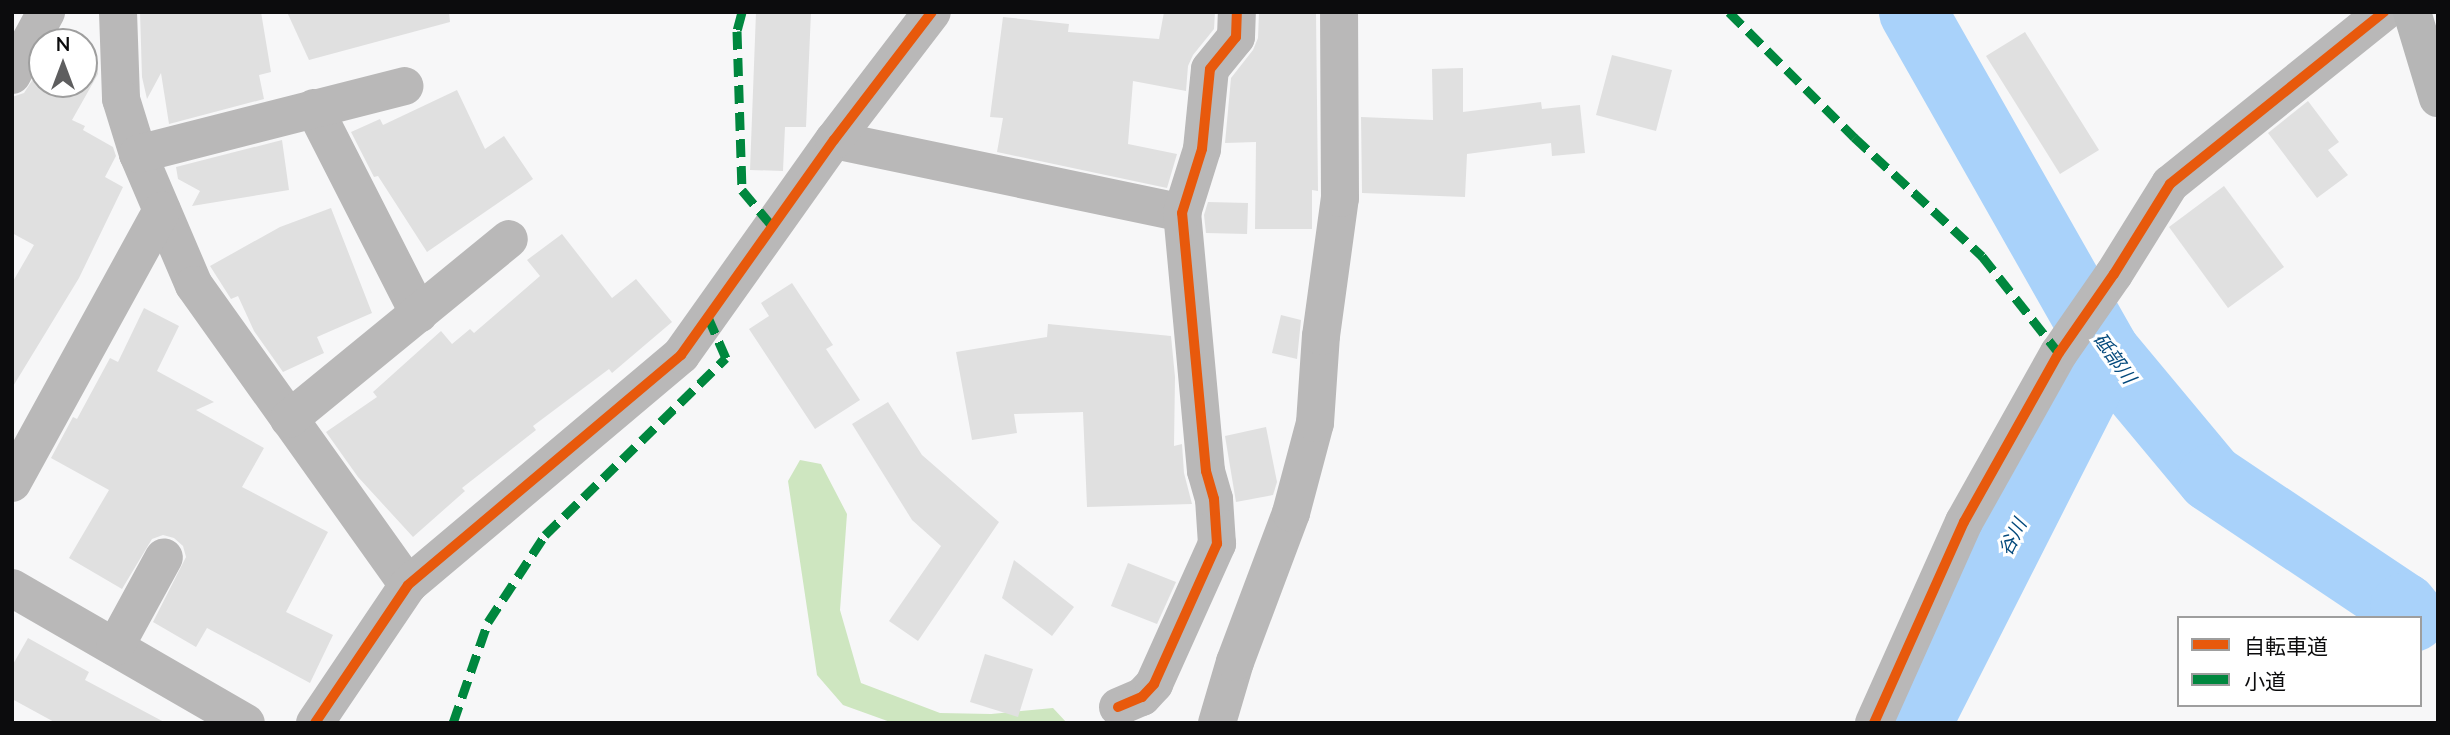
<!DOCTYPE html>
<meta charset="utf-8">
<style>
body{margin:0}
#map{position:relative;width:2450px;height:735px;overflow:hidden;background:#f7f7f8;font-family:Lato,"Noto Sans JP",sans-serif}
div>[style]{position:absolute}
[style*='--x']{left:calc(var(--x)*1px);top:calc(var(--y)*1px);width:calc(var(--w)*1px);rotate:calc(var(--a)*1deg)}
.forest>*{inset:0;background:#cee6c0}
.river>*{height:68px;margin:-34px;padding:0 34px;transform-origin:34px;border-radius:34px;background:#a9d2fa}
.building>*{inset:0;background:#e0e0e0}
.minor>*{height:38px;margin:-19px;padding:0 19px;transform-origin:19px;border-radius:19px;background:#b9b8b8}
.highway>*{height:38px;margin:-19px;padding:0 19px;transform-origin:19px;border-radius:19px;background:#b6b6b6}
.quiet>*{height:9px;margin-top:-4.5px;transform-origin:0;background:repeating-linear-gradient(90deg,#00873e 0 18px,transparent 0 27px)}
.cycleway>*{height:10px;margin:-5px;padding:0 5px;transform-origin:5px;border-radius:5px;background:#e8590c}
span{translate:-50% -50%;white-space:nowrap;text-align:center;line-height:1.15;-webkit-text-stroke:6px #fff;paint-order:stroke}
.water-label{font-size:19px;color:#03497c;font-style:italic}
.frame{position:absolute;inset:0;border:14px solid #0c0c0d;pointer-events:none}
.legend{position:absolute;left:2177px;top:616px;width:245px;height:91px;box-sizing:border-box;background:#fff;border:2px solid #9e9e9e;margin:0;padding:9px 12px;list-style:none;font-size:21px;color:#0c0c0d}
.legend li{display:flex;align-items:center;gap:14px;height:35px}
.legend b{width:35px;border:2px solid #9e9e9e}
.north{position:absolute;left:28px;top:28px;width:70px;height:70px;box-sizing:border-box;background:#fff;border:2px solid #9e9e9e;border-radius:50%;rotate:0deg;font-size:19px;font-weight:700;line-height:28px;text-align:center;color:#0c0c0d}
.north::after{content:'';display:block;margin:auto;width:24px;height:32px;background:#5e5e5f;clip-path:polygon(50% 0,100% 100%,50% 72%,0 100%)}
</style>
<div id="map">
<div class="forest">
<div style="clip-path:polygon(800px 460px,821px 464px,847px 514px,840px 610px,861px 683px,940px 713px,991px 714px,1053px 708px,1067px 723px,893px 723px,843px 705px,817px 675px,788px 481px)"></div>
</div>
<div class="river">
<div style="--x:1913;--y:12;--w:391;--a:60.4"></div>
<div style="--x:2106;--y:352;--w:164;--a:50.2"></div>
<div style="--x:2211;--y:478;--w:232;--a:33.8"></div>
<div style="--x:2404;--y:607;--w:14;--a:51"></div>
<div style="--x:1918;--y:723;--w:416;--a:-63.1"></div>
</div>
<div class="building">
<div style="clip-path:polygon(140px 12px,261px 12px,271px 72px,259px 75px,264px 99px,169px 124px,161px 73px,147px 99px,142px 77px)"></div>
<div style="clip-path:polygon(287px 12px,449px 12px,450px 22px,309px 60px)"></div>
<div style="clip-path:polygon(756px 12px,811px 12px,806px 127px,785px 127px,783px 171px,750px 170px)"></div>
<div style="clip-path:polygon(1164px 12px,1215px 12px,1214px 29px,1193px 55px,1188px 66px,1186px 91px,1133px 81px,1128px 144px,1177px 154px,1167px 188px,997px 152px,1003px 118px,990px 117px,1003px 17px,1069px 24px,1068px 32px,1159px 39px)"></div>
<div style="clip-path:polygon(1259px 12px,1316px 12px,1318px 191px,1312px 190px,1312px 229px,1255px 229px,1256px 142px,1225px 143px,1231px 78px,1253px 50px,1258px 38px)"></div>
<div style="clip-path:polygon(2025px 32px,2099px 150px,2060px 174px,1986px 56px)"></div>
<div style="clip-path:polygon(1612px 55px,1672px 70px,1656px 131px,1596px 115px)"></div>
<div style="clip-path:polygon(84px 59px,98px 66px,98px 74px,72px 120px,85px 126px,83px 130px,113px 147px,116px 156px,105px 177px,123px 187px,79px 278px,12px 388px,12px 283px,34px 245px,12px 233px,12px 97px,24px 93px,42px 65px,42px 84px,84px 84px)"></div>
<div style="clip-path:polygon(1463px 68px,1463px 112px,1541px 102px,1542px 109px,1580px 105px,1585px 153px,1552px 156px,1551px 143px,1467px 154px,1465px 197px,1362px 193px,1361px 117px,1433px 120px,1432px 69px)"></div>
<div style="clip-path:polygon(457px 90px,485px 149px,504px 136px,533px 179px,427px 252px,378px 176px,374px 177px,351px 132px,380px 119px,383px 125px)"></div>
<div style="clip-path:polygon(2308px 101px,2339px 142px,2328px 150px,2348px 175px,2317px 198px,2268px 133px)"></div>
<div style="clip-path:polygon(282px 140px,289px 190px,192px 206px,200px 191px,178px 179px,176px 167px)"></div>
<div style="clip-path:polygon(2224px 186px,2284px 267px,2228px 308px,2169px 227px)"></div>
<div style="clip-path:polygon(1208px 202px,1248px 203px,1247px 234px,1206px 233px,1204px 215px)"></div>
<div style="clip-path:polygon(331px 208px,372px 313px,317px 337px,324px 353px,283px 372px,254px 331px,238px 296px,231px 299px,210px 266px,280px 227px)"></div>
<div style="clip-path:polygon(562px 234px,612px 298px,636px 279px,672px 322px,612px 373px,609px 369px,533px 426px,536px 430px,462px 488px,465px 491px,413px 537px,358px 477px,326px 432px,377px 397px,373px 392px,441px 331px,452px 344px,470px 329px,474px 333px,540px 276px,527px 260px)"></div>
<div style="clip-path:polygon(792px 283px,833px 345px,826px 349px,860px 400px,815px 429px,749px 329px,769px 316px,761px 303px)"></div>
<div style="clip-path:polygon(144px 308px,179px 326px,157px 371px,214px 402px,196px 410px,264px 448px,242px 487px,328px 532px,286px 612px,333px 635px,310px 683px,207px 628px,196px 647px,153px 622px,186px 557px,183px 546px,174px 538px,163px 535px,152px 539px,122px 589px,69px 558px,109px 490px,51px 458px,73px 417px,77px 419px,110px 358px,118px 362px)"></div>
<div style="clip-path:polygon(1281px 315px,1301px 320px,1297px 359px,1272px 353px)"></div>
<div style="clip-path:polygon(1048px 324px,1171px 336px,1175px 377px,1174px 446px,1182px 444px,1184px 473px,1192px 504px,1087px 507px,1083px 412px,1014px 414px,1017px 433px,972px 440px,956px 352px,1047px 337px)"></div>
<div style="clip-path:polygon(888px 402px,922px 455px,999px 522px,918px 641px,889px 621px,941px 546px,912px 520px,852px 424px)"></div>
<div style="clip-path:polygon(1266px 427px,1277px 482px,1273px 495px,1236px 502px,1225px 436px)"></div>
<div style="clip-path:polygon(1014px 560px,1074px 607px,1052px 636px,1002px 598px)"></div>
<div style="clip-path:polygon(1128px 563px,1176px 582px,1157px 624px,1111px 606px)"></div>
<div style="clip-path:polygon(28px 638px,89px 672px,85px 680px,166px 723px,56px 723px,12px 699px,12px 666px)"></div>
<div style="clip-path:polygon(985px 654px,1033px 669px,1018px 717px,970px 702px)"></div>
</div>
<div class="minor">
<div style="--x:118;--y:12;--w:87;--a:88"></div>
<div style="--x:121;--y:99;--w:58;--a:72.8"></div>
<div style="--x:138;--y:154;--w:142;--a:66.9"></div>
<div style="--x:194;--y:285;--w:369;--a:54.5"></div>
<div style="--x:12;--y:75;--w:72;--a:-61.6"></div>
<div style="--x:314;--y:108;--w:231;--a:63"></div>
<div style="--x:834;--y:140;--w:356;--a:11.8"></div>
<div style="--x:138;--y:154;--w:275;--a:-14.3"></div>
<div style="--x:289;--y:419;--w:284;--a:-39.3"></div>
<div style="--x:12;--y:483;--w:311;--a:-61.2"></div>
<div style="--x:12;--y:588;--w:270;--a:30"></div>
<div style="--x:115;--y:647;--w:102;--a:-61.4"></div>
<div style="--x:1118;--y:707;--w:26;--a:-23"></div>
<div style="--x:1142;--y:697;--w:18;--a:-47"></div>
<div style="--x:1154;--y:684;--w:154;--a:-65.8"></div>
<div style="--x:1217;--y:544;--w:45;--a:-93.8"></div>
<div style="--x:1214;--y:499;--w:29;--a:-106"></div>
<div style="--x:1206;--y:471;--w:259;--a:-95.3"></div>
<div style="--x:1182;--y:213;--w:67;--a:-72.6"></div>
<div style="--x:1202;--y:149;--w:80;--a:-84.3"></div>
<div style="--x:1210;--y:69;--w:41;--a:-50.9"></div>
<div style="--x:1236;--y:37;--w:25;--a:-88"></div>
<div style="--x:315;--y:723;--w:166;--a:-56"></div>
<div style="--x:408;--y:585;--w:357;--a:-40.1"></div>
<div style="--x:681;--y:355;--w:264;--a:-54.6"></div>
<div style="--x:834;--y:140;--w:161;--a:-52.6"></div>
<div style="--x:1217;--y:723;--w:64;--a:-73.6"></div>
<div style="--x:1235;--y:662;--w:159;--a:-69.4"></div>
<div style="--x:1291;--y:513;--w:93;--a:-75.1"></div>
<div style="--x:1315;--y:423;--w:87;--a:-86.1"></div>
<div style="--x:1321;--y:336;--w:139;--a:-82.2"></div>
<div style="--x:1340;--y:198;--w:186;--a:-90.3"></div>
<div style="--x:1874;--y:723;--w:220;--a:-65.9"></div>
<div style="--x:1964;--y:522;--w:194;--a:-60.7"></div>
<div style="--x:2059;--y:353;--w:96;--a:-55.2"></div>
<div style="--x:2114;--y:274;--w:106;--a:-58.1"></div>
<div style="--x:2170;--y:184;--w:275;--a:-38.8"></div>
</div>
<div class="highway">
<div style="--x:2412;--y:12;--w:90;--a:73.2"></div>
</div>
<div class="quiet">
<div style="--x:742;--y:12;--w:20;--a:105"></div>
<div style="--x:737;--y:31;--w:159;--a:88.2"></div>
<div style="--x:742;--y:190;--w:48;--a:50"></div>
<div style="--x:1729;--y:12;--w:177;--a:45"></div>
<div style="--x:1854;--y:137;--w:175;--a:42.9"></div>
<div style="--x:1982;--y:256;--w:124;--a:51.6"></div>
<div style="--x:453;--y:723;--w:107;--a:-70.9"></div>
<div style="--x:488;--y:622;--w:104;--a:-56.8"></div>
<div style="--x:545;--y:535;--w:253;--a:-44.4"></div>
<div style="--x:726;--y:358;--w:45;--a:-113.7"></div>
</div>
<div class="cycleway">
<div style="--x:1118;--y:707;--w:26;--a:-23"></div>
<div style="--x:1142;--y:697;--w:18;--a:-47"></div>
<div style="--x:1154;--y:684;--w:154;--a:-65.8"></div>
<div style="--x:1217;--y:544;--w:45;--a:-93.8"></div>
<div style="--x:1214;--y:499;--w:29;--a:-106"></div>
<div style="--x:1206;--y:471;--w:259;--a:-95.3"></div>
<div style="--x:1182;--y:213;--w:67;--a:-72.6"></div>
<div style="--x:1202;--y:149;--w:80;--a:-84.3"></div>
<div style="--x:1210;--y:69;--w:41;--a:-50.9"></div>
<div style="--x:1236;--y:37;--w:25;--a:-88"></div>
<div style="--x:315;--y:723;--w:166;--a:-56"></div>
<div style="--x:408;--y:585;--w:357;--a:-40.1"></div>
<div style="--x:681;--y:355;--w:264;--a:-54.6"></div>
<div style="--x:834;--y:140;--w:161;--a:-52.6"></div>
<div style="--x:1874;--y:723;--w:220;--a:-65.9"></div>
<div style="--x:1964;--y:522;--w:194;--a:-60.7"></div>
<div style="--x:2059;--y:353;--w:96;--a:-55.2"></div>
<div style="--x:2114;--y:274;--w:106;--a:-58.1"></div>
<div style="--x:2170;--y:184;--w:275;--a:-38.8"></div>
</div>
<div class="water-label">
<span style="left:2115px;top:358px;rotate:54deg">砥部川</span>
<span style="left:2012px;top:537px;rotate:-63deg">谷川</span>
</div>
<div class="frame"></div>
<ul class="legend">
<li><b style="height:9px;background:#e8590c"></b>自転車道</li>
<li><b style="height:9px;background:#00873e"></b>小道</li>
</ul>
<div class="north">N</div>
</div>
